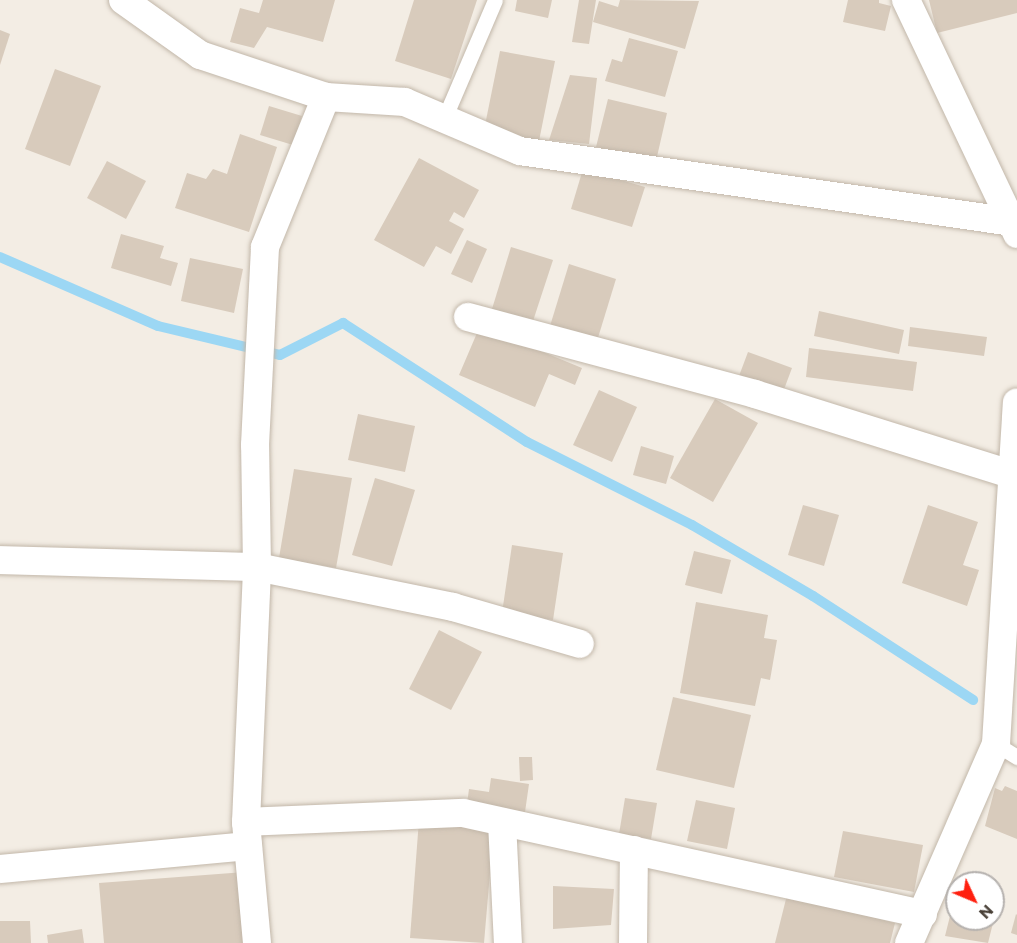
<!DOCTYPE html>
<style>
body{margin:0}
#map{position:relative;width:1017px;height:943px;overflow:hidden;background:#f3ede4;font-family:Commissioner,sans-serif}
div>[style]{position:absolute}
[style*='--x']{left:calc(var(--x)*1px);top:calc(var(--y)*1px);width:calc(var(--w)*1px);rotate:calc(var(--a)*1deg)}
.stream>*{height:10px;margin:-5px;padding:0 5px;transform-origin:5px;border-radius:5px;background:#9cd7f4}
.building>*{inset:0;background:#d8cbbc}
.roads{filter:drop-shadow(0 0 2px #c2b7a9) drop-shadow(0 0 2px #c2b7a9)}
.lane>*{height:15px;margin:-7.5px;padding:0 7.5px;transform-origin:7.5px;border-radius:7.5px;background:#fff}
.street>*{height:28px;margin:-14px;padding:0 14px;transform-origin:14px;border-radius:14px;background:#fff}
span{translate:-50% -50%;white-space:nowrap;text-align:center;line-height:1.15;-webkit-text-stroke:4.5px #fff;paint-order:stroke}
.north{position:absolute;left:945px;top:871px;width:60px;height:60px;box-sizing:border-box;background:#fff;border:2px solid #b5b1ae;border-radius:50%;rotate:134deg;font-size:16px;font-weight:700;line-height:24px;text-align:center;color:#463d34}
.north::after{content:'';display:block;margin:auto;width:21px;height:27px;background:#ff200f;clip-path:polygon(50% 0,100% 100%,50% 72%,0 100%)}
</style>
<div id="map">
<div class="stream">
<div style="--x:0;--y:257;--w:172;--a:23.6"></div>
<div style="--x:158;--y:326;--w:125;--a:13.4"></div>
<div style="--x:280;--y:355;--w:71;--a:-26.9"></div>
<div style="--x:343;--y:323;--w:219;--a:32.9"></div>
<div style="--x:527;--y:442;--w:185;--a:26.7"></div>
<div style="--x:692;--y:525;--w:140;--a:30.4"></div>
<div style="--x:813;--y:596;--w:191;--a:33"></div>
</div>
<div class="building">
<div style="clip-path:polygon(263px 0,335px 0,323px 42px,267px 27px,254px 48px,230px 42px,240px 8px,259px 13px)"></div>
<div style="clip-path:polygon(414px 0,477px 0,451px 79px,395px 61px)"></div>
<div style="clip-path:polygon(517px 0,552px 0,548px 18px,515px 11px)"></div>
<div style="clip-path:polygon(579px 0,596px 0,589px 44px,572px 42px)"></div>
<div style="clip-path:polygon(620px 0,699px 1px,685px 49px,593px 22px,599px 1px,618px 7px)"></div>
<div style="clip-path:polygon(848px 0,879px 0,879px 3px,891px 6px,885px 31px,843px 22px)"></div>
<div style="clip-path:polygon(929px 0,1017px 0,1017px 13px,937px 33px)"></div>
<div style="clip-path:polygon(0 30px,10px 34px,0 65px)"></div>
<div style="clip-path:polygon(629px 38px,678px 51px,665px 97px,605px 81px,612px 59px,622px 62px)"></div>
<div style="clip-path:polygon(500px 51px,555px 61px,539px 141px,484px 130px)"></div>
<div style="clip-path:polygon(55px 69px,101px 86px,70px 166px,25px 149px)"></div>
<div style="clip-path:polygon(570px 75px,597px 78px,589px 144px,549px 140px)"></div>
<div style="clip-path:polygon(608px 99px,667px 113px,656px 161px,596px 147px)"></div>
<div style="clip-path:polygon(269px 106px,302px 116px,293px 145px,260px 135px)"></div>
<div style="clip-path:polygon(240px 134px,277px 147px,249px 232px,175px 208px,187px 173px,206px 179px,213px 169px,227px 174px)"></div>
<div style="clip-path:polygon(419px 158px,479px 190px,464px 218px,454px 212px,449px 221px,464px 229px,451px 254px,436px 246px,424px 267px,374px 240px)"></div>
<div style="clip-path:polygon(107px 161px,146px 181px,126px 219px,87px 198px)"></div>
<div style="clip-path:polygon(583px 169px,645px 187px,632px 227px,571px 209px)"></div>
<div style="clip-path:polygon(121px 234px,164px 246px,160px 258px,178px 263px,171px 286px,111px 268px)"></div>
<div style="clip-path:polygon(467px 240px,487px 249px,472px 283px,451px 274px)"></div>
<div style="clip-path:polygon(511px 247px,553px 260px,533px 321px,492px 309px)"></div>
<div style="clip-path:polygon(190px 258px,243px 269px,234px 313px,181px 301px)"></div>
<div style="clip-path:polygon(569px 264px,616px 279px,597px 341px,550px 326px)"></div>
<div style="clip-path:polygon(819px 311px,904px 330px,899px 354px,814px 336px)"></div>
<div style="clip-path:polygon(480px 326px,582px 368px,575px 385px,549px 374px,535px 407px,459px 375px)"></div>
<div style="clip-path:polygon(910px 327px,987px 337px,984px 356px,908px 346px)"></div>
<div style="clip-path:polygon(809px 348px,917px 362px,913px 391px,806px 377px)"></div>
<div style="clip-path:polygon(748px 352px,792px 368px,783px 392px,739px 376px)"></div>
<div style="clip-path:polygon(599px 390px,637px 407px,612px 462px,573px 445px)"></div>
<div style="clip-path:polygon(715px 399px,758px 423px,713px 502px,670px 478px)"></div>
<div style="clip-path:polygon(358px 414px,415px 426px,405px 472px,348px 460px)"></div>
<div style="clip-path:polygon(641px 446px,674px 456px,666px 484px,633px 475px)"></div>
<div style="clip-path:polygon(294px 469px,352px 478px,336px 568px,279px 558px)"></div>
<div style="clip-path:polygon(375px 478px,415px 490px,392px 566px,352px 555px)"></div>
<div style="clip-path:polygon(803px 505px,839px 515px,824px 566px,788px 555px)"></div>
<div style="clip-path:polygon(928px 505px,978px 522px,963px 565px,979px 570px,967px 606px,902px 583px)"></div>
<div style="clip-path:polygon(512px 545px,563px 553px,553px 620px,502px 613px)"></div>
<div style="clip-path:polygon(694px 551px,731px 560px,722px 594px,685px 585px)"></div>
<div style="clip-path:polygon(696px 602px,768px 615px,764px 638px,777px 640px,770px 680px,761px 678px,755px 706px,680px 693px)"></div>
<div style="clip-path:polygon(439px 630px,482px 652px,451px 710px,409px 689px)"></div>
<div style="clip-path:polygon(673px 697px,751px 715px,734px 788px,656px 770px)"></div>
<div style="clip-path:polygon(519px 757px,532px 757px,533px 780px,520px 781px)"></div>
<div style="clip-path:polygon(491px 778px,529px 784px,525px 812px,467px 804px,469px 789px,489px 792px)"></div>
<div style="clip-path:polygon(1005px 786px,1017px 791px,1017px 839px,985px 826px,995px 788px,1002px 791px)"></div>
<div style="clip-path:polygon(625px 798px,657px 803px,651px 839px,619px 834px)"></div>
<div style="clip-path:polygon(696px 800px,735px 808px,727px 849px,687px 841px)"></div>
<div style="clip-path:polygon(419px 820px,494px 826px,484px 943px,410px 938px)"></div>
<div style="clip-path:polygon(843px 831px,923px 845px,914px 892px,834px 877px)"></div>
<div style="clip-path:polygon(245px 872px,250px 943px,104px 943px,99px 883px)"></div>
<div style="clip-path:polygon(553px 886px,614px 889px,611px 925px,553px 929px)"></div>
<div style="clip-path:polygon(957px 888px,957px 919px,994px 919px,988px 943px,945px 936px)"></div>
<div style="clip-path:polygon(993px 889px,1001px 890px,994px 918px,993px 918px)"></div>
<div style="clip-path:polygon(787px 895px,895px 923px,890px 943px,775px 943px)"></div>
<div style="clip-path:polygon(1016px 914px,1017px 915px,1017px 935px,1011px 933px)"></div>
<div style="clip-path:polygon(0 921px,30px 921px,31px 943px,0 943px)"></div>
<div style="clip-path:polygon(82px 929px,84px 943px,48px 943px,47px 935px)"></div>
</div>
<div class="roads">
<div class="lane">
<div style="--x:444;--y:119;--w:129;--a:-66.8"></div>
<div style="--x:996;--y:744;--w:25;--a:32"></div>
</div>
<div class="street">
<div style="--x:123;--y:0;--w:95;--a:35.5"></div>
<div style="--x:200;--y:55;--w:133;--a:18.4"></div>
<div style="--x:326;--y:97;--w:79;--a:3.6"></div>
<div style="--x:405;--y:102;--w:125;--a:23.1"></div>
<div style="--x:520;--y:151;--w:498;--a:8.2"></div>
<div style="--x:906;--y:0;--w:259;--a:64.6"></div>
<div style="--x:468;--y:317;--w:297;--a:15"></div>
<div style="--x:755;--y:394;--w:270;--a:17.4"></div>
<div style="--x:0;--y:560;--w:257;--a:1.6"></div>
<div style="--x:257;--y:567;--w:200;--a:11.5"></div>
<div style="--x:453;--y:607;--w:132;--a:16.2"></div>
<div style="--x:246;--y:822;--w:217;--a:-2.4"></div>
<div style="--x:463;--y:813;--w:471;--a:12.4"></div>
<div style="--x:502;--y:822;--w:121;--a:87.2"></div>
<div style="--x:0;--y:869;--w:249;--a:-5.3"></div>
<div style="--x:257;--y:943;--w:121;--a:-95.2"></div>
<div style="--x:246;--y:822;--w:255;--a:-87.5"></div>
<div style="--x:257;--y:567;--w:122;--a:-90.9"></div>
<div style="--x:255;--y:445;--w:198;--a:-87.1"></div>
<div style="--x:265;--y:247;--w:162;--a:-67.9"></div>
<div style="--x:633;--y:943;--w:93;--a:-89.4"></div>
<div style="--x:909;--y:943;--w:217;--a:-66.4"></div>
<div style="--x:996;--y:744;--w:342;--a:-86.5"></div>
</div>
</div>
<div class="north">N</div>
</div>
